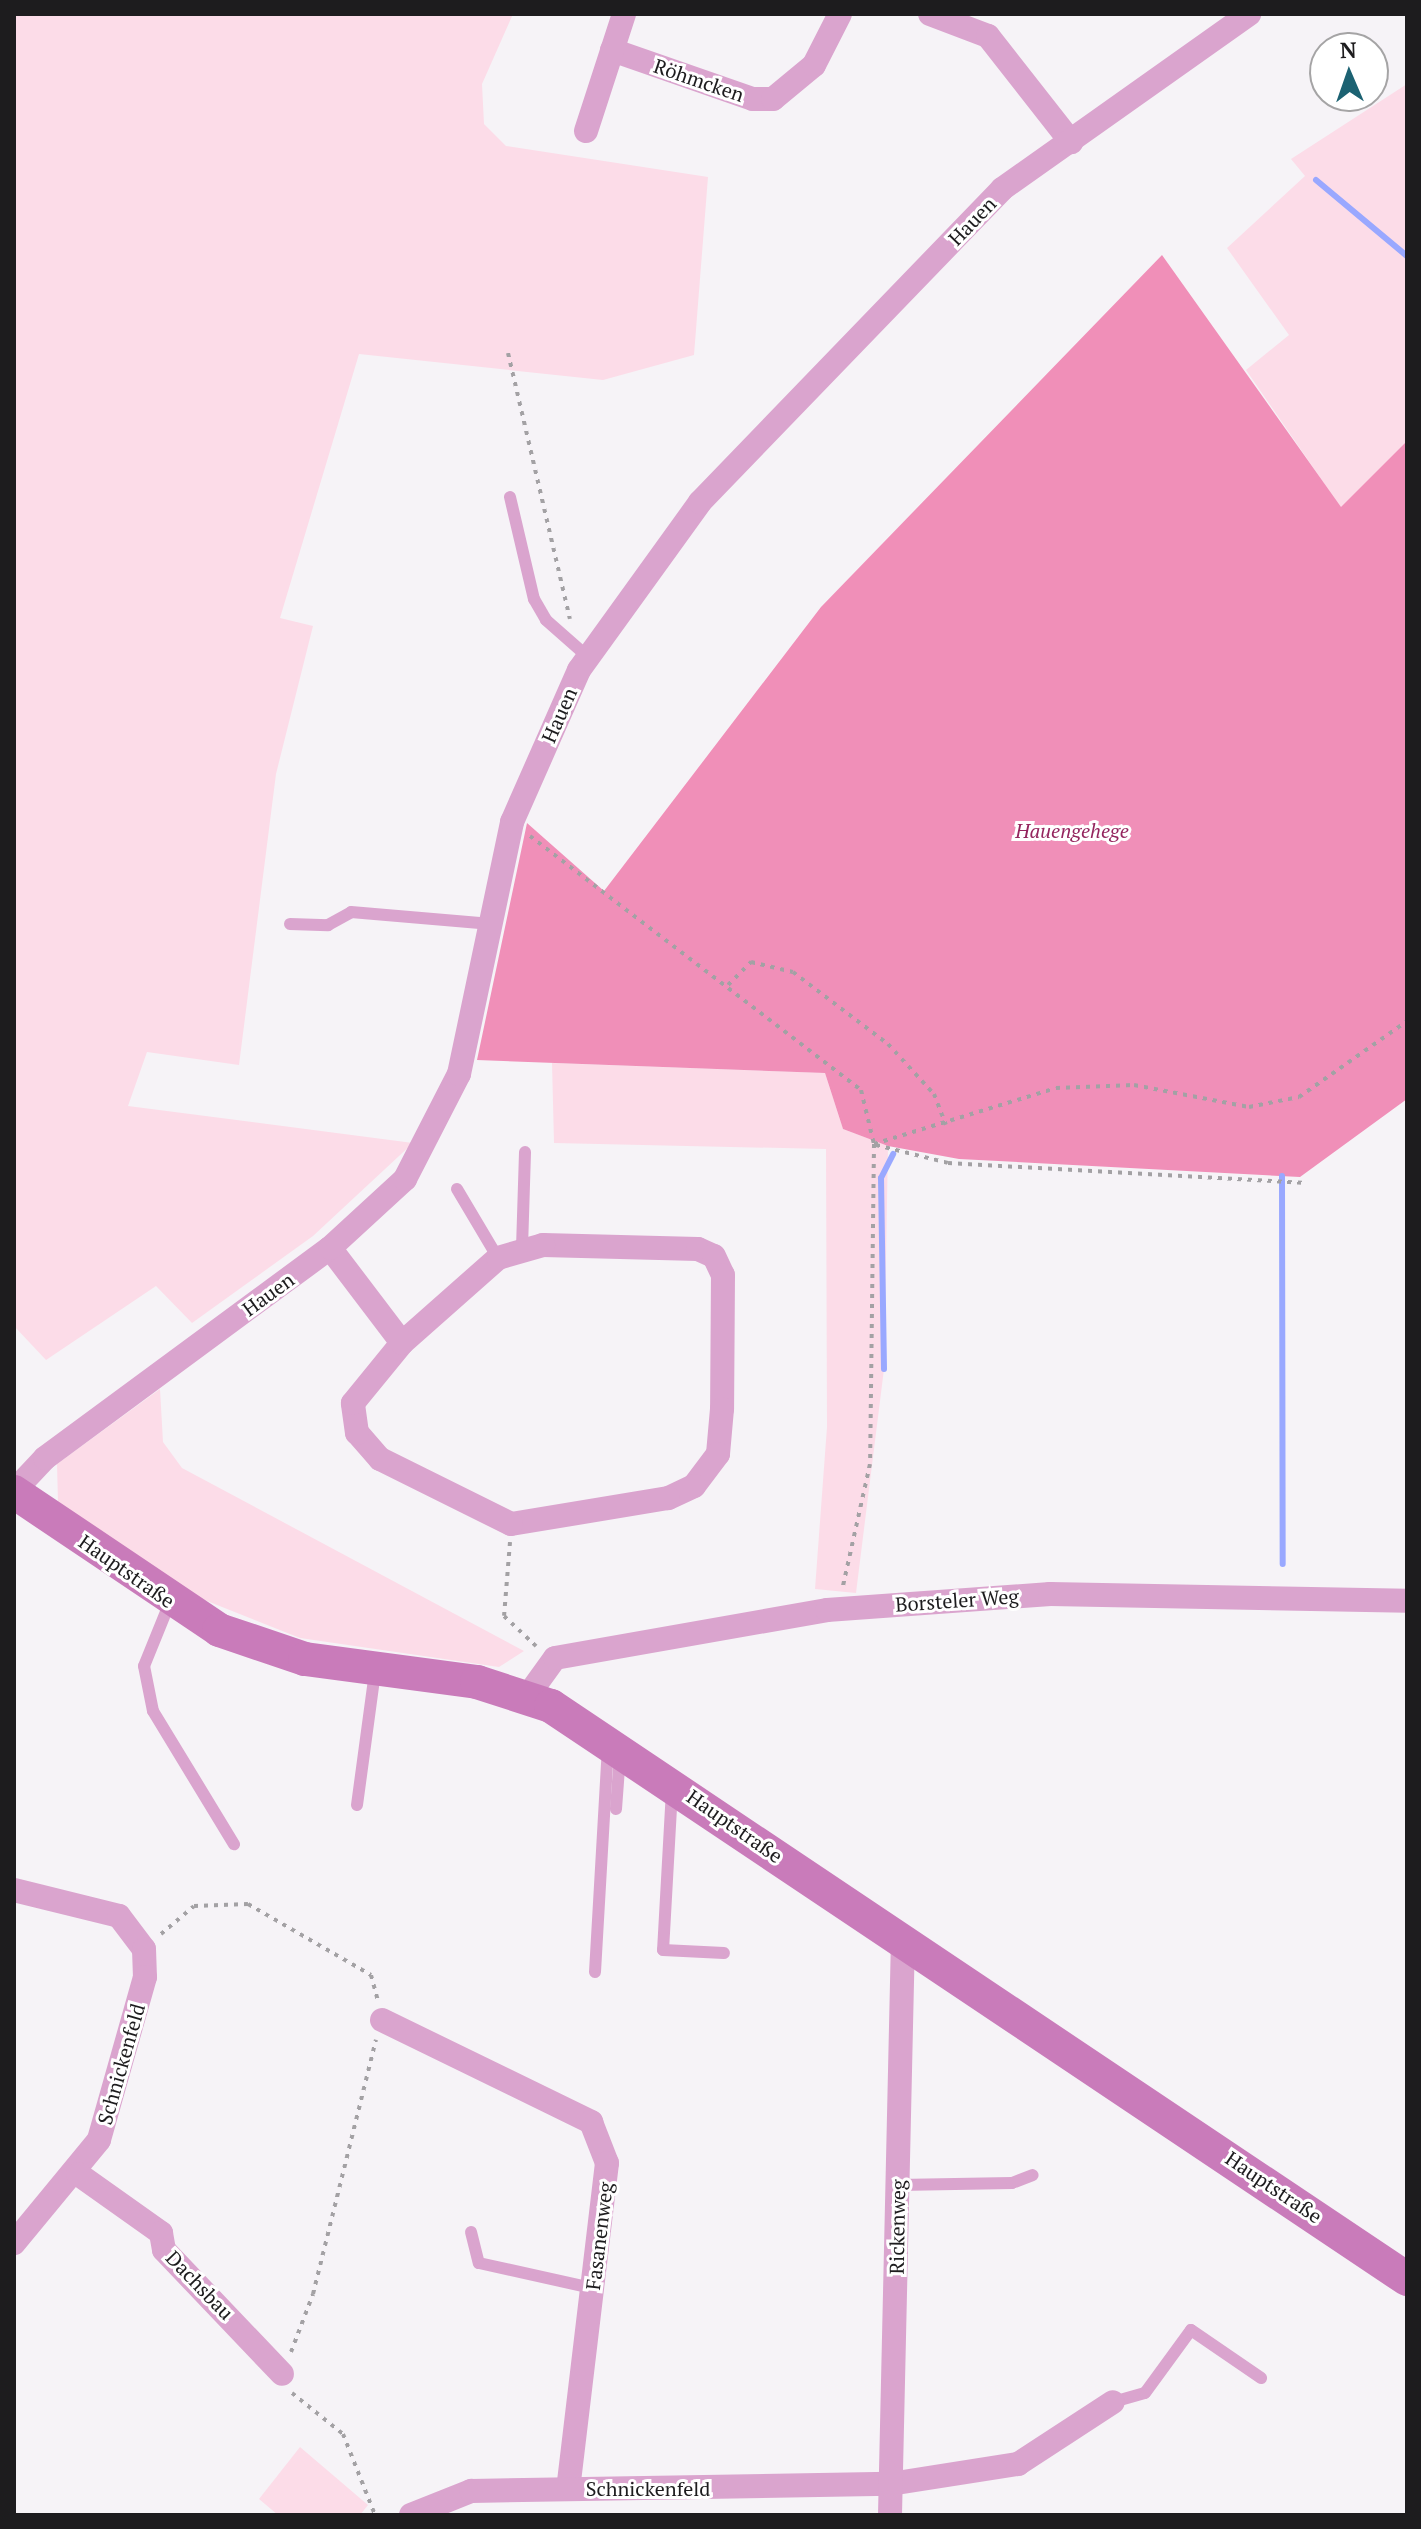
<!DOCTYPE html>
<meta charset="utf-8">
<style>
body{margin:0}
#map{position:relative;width:1421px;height:2529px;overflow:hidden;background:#f6f3f7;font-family:"PT Serif",serif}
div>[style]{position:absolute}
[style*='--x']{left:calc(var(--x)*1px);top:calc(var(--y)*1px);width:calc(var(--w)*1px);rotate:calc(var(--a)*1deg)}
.green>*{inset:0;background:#fcdce8}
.forest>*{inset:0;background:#f08fb8}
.stream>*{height:6px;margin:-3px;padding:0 3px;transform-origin:3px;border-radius:3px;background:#99a8ff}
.path>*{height:4px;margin-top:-2px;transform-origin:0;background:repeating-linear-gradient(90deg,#a3a1a4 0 4px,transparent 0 10px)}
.lane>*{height:12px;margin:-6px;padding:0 6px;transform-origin:6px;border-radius:6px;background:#daa4ce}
.street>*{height:24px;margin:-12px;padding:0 12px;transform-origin:12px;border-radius:12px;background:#daa4ce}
.secondary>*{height:34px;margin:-17px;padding:0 17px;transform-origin:17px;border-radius:17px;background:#c97bba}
span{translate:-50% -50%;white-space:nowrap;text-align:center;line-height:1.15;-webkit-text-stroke:6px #fff;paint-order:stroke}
.street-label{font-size:20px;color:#1d1c1e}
.park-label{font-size:20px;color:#94255e;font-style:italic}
.frame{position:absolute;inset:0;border:16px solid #1d1c1e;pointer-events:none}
.north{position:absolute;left:1309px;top:32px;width:80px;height:80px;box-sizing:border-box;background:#fff;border:2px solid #a5a4a5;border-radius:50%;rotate:358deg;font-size:22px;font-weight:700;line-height:32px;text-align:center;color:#1d1c1e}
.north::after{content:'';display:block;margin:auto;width:28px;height:36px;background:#1c6272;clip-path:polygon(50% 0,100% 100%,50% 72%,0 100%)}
</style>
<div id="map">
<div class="green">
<div style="clip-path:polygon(14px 14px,513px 14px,482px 84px,484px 124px,506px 146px,708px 177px,694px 355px,603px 380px,359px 354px,280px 618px,313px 626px,276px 774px,239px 1065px,147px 1052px,128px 1106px,413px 1143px,313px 1236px,192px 1323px,156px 1286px,46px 1360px,14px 1326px)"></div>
<div style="clip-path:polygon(1407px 84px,1407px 441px,1341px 508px,1246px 370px,1289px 335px,1227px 248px,1305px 176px,1291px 159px)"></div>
<div style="clip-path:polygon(552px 1063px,825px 1073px,843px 1129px,888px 1146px,884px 1369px,856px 1593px,815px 1589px,827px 1427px,826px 1149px,554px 1143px)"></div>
<div style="clip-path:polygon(160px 1389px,163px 1442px,182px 1468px,524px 1651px,499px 1667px,300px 1638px,192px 1595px,58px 1502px,57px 1464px)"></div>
<div style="clip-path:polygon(300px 2447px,368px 2505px,360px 2515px,278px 2515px,259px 2499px)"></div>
</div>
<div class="forest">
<div style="clip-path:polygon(1162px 255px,1341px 507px,1407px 441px,1407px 1099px,1300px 1177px,959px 1159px,888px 1146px,843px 1129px,825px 1073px,477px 1060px,527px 823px,604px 891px,821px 607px)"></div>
</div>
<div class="stream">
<div style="--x:1316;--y:180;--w:119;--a:39.9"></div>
<div style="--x:1282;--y:1176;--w:388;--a:89.9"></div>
<div style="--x:884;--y:1369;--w:191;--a:-90.9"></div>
<div style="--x:881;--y:1178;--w:27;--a:-63"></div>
</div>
<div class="path">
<div style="--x:508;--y:353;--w:273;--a:76.9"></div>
<div style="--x:530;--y:836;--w:417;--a:37.5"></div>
<div style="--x:861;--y:1090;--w:56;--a:76.5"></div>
<div style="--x:874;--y:1144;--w:320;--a:90.7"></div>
<div style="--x:870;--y:1464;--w:125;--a:102.5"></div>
<div style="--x:728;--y:985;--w:33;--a:-45"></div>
<div style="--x:751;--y:962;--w:43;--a:13.4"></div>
<div style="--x:793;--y:972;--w:119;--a:37.2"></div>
<div style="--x:888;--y:1044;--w:68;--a:47.4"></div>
<div style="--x:934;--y:1094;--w:33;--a:69"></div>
<div style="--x:874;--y:1144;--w:190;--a:-17.1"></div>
<div style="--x:1056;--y:1088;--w:78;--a:-2.2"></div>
<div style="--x:1134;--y:1085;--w:117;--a:10.8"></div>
<div style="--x:1249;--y:1107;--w:51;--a:-11.3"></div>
<div style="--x:1299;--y:1097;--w:132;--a:-35.1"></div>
<div style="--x:876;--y:1145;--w:74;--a:14"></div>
<div style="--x:948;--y:1163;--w:355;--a:3.2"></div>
<div style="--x:510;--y:1542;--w:74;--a:94.6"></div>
<div style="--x:504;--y:1616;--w:44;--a:43.2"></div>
<div style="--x:161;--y:1934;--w:43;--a:-40.3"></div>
<div style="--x:194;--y:1906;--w:54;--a:-2.1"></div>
<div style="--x:248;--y:1904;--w:142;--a:30"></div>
<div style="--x:371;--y:1975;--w:27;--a:75"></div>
<div style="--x:291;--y:2352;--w:62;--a:-69.2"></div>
<div style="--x:313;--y:2294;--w:262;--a:-76.1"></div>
<div style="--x:292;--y:2393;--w:65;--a:38.8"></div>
<div style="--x:343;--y:2434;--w:87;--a:68.4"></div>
</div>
<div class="lane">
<div style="--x:510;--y:497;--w:105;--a:76.8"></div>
<div style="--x:534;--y:599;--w:24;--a:60"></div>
<div style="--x:546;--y:620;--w:56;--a:41.4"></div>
<div style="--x:290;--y:924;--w:38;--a:2"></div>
<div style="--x:328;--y:925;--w:26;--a:-29"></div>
<div style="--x:351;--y:912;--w:141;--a:4.9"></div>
<div style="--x:457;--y:1189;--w:80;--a:59.3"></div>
<div style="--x:522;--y:1248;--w:96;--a:-88.2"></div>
<div style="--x:170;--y:1602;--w:69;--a:112.1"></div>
<div style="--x:144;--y:1666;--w:46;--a:78.7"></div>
<div style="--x:153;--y:1711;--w:156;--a:58.7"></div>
<div style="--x:672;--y:1790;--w:160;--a:93.2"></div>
<div style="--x:663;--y:1950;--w:61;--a:2.8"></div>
<div style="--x:357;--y:1805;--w:134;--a:-82.3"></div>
<div style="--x:616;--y:1809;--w:54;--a:-85.8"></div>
<div style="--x:595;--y:1972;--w:224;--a:-86.7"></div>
<div style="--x:898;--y:2185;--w:114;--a:-1"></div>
<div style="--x:1012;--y:2183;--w:22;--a:-21"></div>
<div style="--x:471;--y:2232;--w:32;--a:76"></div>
<div style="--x:479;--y:2263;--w:116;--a:12.5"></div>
<div style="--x:1113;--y:2402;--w:33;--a:-16"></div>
<div style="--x:1145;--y:2393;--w:78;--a:-53.9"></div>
<div style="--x:1191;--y:2330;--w:85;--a:34.4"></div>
</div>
<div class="street">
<div style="--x:930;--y:14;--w:62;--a:20.8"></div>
<div style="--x:988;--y:36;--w:135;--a:51.9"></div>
<div style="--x:612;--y:50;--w:149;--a:19.2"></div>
<div style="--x:753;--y:99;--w:20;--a:0"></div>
<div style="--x:773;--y:99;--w:53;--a:-39.7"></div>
<div style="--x:814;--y:65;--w:57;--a:-63"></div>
<div style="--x:586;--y:131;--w:123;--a:-72"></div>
<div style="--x:543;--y:1245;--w:155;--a:1.5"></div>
<div style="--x:698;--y:1249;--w:17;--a:24"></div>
<div style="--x:714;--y:1256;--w:21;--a:65"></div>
<div style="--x:723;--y:1275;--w:134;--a:90.4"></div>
<div style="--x:722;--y:1409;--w:45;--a:95.1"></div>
<div style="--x:718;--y:1454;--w:40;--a:127"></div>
<div style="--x:694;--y:1486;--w:29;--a:155"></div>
<div style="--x:668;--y:1498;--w:159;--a:170.6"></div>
<div style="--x:511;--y:1524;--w:146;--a:-153.6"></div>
<div style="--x:380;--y:1459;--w:35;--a:-131"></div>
<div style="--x:357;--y:1433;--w:30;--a:-98"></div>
<div style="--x:353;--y:1403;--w:77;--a:-50.8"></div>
<div style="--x:402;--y:1343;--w:128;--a:-41.5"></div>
<div style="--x:498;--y:1258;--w:47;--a:-16.1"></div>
<div style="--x:330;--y:1248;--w:119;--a:52.8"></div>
<div style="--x:14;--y:1491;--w:45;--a:-46.8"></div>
<div style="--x:45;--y:1458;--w:354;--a:-36.4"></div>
<div style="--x:330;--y:1248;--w:102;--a:-42.6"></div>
<div style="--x:405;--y:1179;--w:118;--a:-62.8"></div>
<div style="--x:459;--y:1074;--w:258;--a:-78.1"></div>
<div style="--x:512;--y:822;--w:166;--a:-66.2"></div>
<div style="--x:579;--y:670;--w:207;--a:-54.2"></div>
<div style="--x:700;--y:502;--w:435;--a:-46"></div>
<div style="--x:1002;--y:189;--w:303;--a:-35.3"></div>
<div style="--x:529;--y:1694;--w:44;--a:-54.2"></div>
<div style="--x:555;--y:1658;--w:276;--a:-10"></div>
<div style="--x:827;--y:1610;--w:224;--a:-4.1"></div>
<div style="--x:1050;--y:1594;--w:357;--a:1.1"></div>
<div style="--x:14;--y:1890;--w:108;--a:13.9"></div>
<div style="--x:119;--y:1916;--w:41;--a:52.9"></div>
<div style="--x:144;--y:1949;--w:28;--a:88"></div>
<div style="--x:145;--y:1977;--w:169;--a:105.8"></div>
<div style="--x:99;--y:2140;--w:134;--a:129.5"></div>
<div style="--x:382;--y:2020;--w:233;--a:26"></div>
<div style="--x:591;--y:2122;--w:44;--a:68.7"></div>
<div style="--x:607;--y:2163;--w:327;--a:96.8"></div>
<div style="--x:78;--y:2174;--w:102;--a:35.4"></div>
<div style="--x:161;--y:2233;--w:17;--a:80"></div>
<div style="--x:164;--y:2250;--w:171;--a:46.4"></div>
<div style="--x:411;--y:2515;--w:65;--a:-21.8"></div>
<div style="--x:471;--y:2491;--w:419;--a:-1"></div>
<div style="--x:890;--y:2484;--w:130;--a:-8.9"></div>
<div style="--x:1018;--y:2464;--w:113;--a:-33.1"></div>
<div style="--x:890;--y:2515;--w:576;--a:-88.71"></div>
</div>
<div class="secondary">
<div style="--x:14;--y:1492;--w:247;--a:33.9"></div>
<div style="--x:219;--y:1630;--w:91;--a:18.6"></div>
<div style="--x:305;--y:1659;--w:174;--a:7.6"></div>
<div style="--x:477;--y:1682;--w:78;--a:18"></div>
<div style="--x:551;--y:1706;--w:1030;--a:33.8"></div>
</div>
<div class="street-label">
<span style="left:699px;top:80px;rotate:19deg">Röhmcken</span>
<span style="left:972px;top:221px;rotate:-46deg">Hauen</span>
<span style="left:559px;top:715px;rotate:-66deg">Hauen</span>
<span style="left:268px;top:1294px;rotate:-36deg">Hauen</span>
<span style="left:127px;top:1571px;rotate:35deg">Hauptstraße</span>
<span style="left:957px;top:1600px;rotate:-4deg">Borsteler Weg</span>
<span style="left:735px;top:1826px;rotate:35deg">Hauptstraße</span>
<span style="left:121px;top:2064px;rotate:-74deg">Schnickenfeld</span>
<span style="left:1274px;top:2187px;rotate:34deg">Hauptstraße</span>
<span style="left:897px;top:2227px;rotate:-89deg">Rickenweg</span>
<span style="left:599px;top:2236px;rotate:-83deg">Fasanenweg</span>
<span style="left:200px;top:2285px;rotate:46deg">Dachsbau</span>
<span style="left:648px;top:2488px">Schnickenfeld</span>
</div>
<div class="park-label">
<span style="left:1072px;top:830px">Hauengehege</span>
</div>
<div class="frame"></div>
<div class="north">N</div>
</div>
